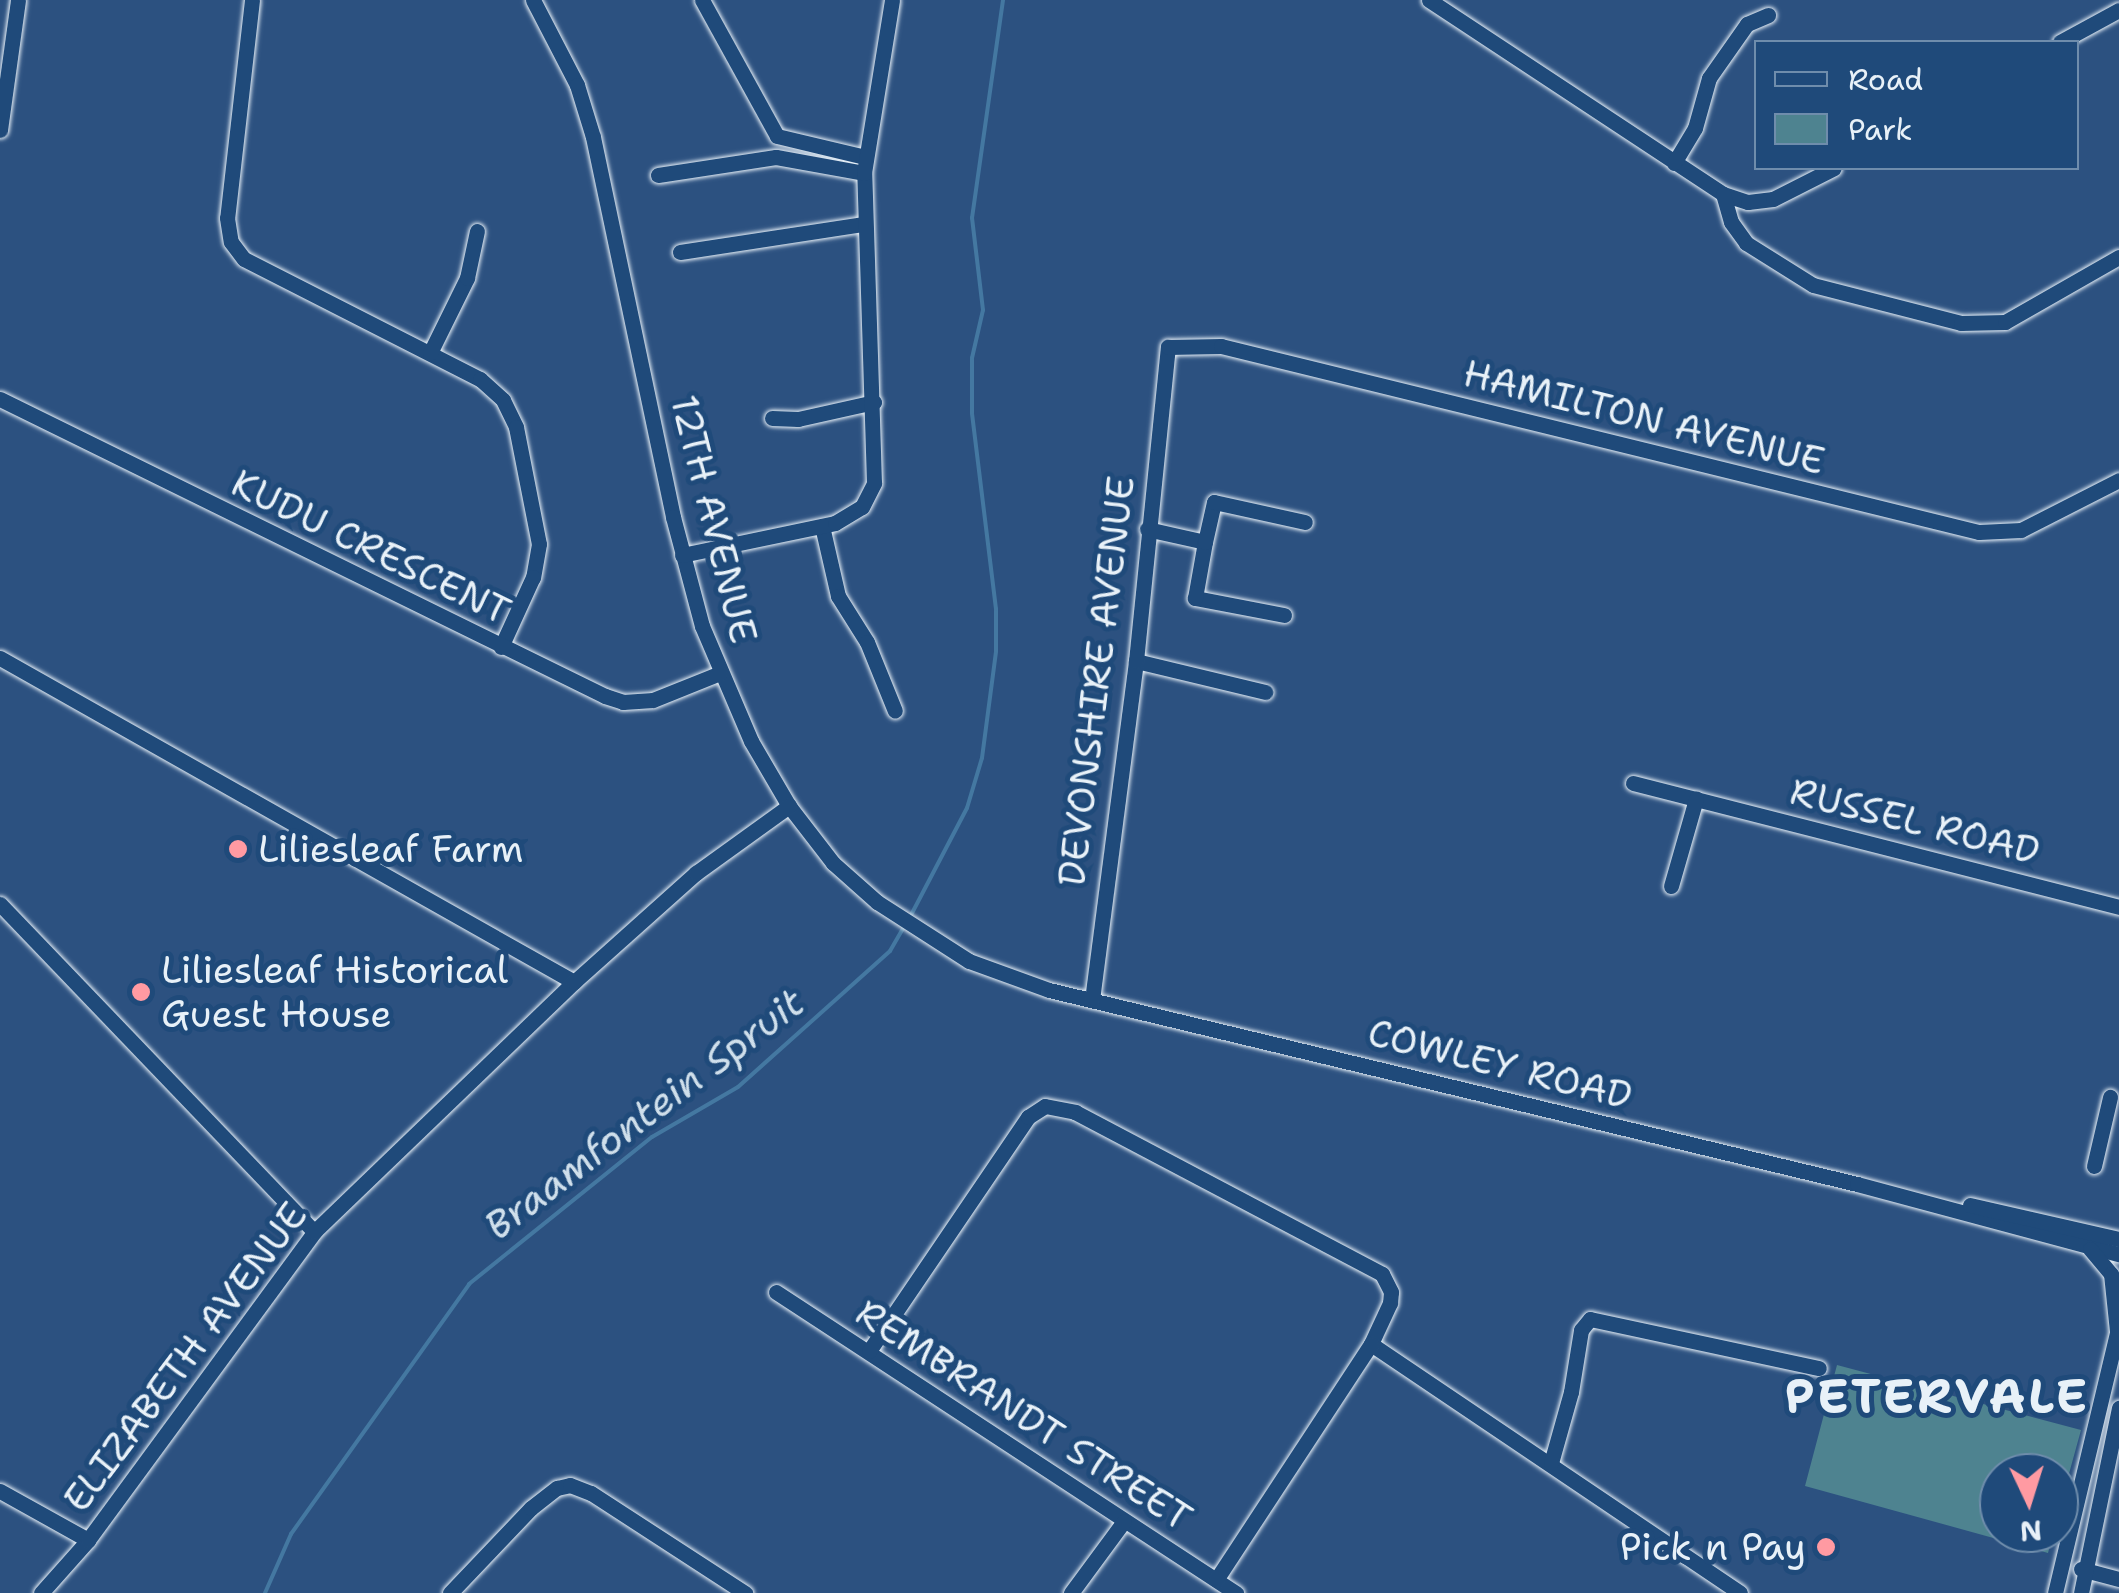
<!DOCTYPE html>
<style>
body{margin:0}
#map{position:relative;width:2119px;height:1593px;overflow:hidden;background:#2c5180;font-family:"Shantell Sans",sans-serif}
div>[style]{position:absolute}
[style*='--x']{left:calc(var(--x)*1px);top:calc(var(--y)*1px);width:calc(var(--w)*1px);rotate:calc(var(--a)*1deg)}
.green>*{inset:0;background:#4e8390}
.stream>*{height:4px;margin:-2px;padding:0 2px;transform-origin:2px;border-radius:2px;background:#4478a1}
.roads{filter:drop-shadow(0 0 2px #e8f1f8) drop-shadow(0 0 2px #e8f1f8)}
.minor>*{height:15px;margin:-7.5px;padding:0 7.5px;transform-origin:7.5px;border-radius:7.5px;background:#1f4a7a}
.dots>*{width:28px;height:28px;translate:-50% -50%;box-sizing:border-box;border:5px solid #1f4a7a;border-radius:50%}
span{translate:-50% -50%;white-space:nowrap;text-align:center;line-height:1.15;-webkit-text-stroke:10px #1f4a7a;paint-order:stroke}
.street-label{font-size:38px;color:#e8f1f8}
.poi-label{font-size:38px;color:#e8f1f8}
.left{translate:0 -50%;text-align:left}
.right{translate:-100% -50%;text-align:right}
.water-label{font-size:40px;color:#cfdfeb;font-style:italic}
.district-label{font-size:48px;color:#e8f1f8;font-weight:700;letter-spacing:2.5px}
.legend{position:absolute;left:1754px;top:40px;width:325px;height:130px;box-sizing:border-box;background:#1f4a7a;border:2px solid #6f8dac;margin:0;padding:12px 18px;list-style:none;font-size:30px;color:#e8f1f8}
.legend li{display:flex;align-items:center;gap:20px;height:50px}
.legend b{width:50px;border:2px solid #6f8dac}
.north{position:absolute;left:1979px;top:1453px;width:100px;height:100px;box-sizing:border-box;background:#1f4a7a;border:2px solid #6f8dac;border-radius:50%;rotate:176deg;font-size:28px;font-weight:700;line-height:40px;text-align:center;color:#e8f1f8}
.north::after{content:'';display:block;margin:auto;width:35px;height:45px;background:#ff9aa2;clip-path:polygon(50% 0,100% 100%,50% 72%,0 100%)}
</style>
<div id="map">
<div class="green">
<div style="clip-path:polygon(1837px 1365px,2081px 1430px,2059px 1510px,2059px 1473px,1999px 1473px,1999px 1533px,2053px 1533px,2048px 1553px,1805px 1486px)"></div>
</div>
<div class="stream">
<div style="--x:910;--y:917;--w:123;--a:-62.4"></div>
<div style="--x:967;--y:808;--w:52;--a:-73.3"></div>
<div style="--x:982;--y:758;--w:108;--a:-82.5"></div>
<div style="--x:996;--y:651;--w:42;--a:-90"></div>
<div style="--x:996;--y:609;--w:197;--a:-97"></div>
<div style="--x:972;--y:413;--w:55;--a:-90"></div>
<div style="--x:972;--y:358;--w:49;--a:-77.1"></div>
<div style="--x:983;--y:310;--w:93;--a:-96.8"></div>
<div style="--x:972;--y:218;--w:220;--a:-81.9"></div>
<div style="--x:265;--y:1593;--w:64;--a:-66.2"></div>
<div style="--x:291;--y:1534;--w:307;--a:-54.5"></div>
<div style="--x:469;--y:1284;--w:235;--a:-38.8"></div>
<div style="--x:652;--y:1137;--w:99;--a:-30.2"></div>
<div style="--x:738;--y:1087;--w:204;--a:-41.8"></div>
<div style="--x:890;--y:951;--w:30;--a:-60"></div>
</div>
<div class="roads">
<div class="minor">
<div style="--x:252;--y:0;--w:219;--a:96.5"></div>
<div style="--x:227;--y:218;--w:24;--a:81"></div>
<div style="--x:231;--y:242;--w:21;--a:53"></div>
<div style="--x:244;--y:259;--w:265;--a:27"></div>
<div style="--x:480;--y:379;--w:31;--a:42"></div>
<div style="--x:503;--y:400;--w:30;--a:64"></div>
<div style="--x:516;--y:427;--w:119;--a:78.9"></div>
<div style="--x:539;--y:544;--w:34;--a:100"></div>
<div style="--x:533;--y:577;--w:77;--a:114.6"></div>
<div style="--x:533;--y:0;--w:96;--a:62.6"></div>
<div style="--x:577;--y:85;--w:54;--a:72.9"></div>
<div style="--x:593;--y:137;--w:388;--a:78.1"></div>
<div style="--x:673;--y:517;--w:113;--a:75.1"></div>
<div style="--x:702;--y:626;--w:125;--a:66.9"></div>
<div style="--x:751;--y:741;--w:75;--a:59.7"></div>
<div style="--x:789;--y:806;--w:72;--a:52.3"></div>
<div style="--x:833;--y:863;--w:59;--a:41.6"></div>
<div style="--x:877;--y:902;--w:109;--a:32.7"></div>
<div style="--x:969;--y:961;--w:85;--a:19.9"></div>
<div style="--x:1049;--y:990;--w:831;--a:13.5"></div>
<div style="--x:1857;--y:1184;--w:271;--a:15"></div>
<div style="--x:702;--y:0;--w:155;--a:61.1"></div>
<div style="--x:777;--y:136;--w:90;--a:13.4"></div>
<div style="--x:1429;--y:0;--w:352;--a:33.4"></div>
<div style="--x:1723;--y:194;--w:26;--a:18"></div>
<div style="--x:1748;--y:202;--w:25;--a:-7"></div>
<div style="--x:1773;--y:199;--w:68;--a:-26.9"></div>
<div style="--x:2060;--y:42;--w:67;--a:-28.5"></div>
<div style="--x:0;--y:130;--w:131;--a:-82.1"></div>
<div style="--x:1674;--y:163;--w:41;--a:-59"></div>
<div style="--x:1695;--y:128;--w:52;--a:-74.4"></div>
<div style="--x:1709;--y:78;--w:66;--a:-54.9"></div>
<div style="--x:1747;--y:24;--w:23;--a:-23"></div>
<div style="--x:658;--y:175;--w:119;--a:-8.7"></div>
<div style="--x:776;--y:157;--w:89;--a:10.3"></div>
<div style="--x:1723;--y:194;--w:29;--a:74"></div>
<div style="--x:1731;--y:222;--w:26;--a:54"></div>
<div style="--x:1746;--y:243;--w:79;--a:32.1"></div>
<div style="--x:1813;--y:285;--w:153;--a:14.4"></div>
<div style="--x:1961;--y:323;--w:44;--a:-1.3"></div>
<div style="--x:2005;--y:322;--w:131;--a:-29.7"></div>
<div style="--x:680;--y:252;--w:186;--a:-8.7"></div>
<div style="--x:430;--y:353;--w:84;--a:-63.7"></div>
<div style="--x:467;--y:278;--w:48;--a:-78"></div>
<div style="--x:0;--y:399;--w:674;--a:26.15"></div>
<div style="--x:605;--y:696;--w:19;--a:18"></div>
<div style="--x:623;--y:702;--w:30;--a:-4"></div>
<div style="--x:653;--y:700;--w:72;--a:-21.9"></div>
<div style="--x:772;--y:418;--w:26;--a:2"></div>
<div style="--x:798;--y:419;--w:78;--a:-12.6"></div>
<div style="--x:822;--y:526;--w:72;--a:77.1"></div>
<div style="--x:838;--y:596;--w:54;--a:57.8"></div>
<div style="--x:867;--y:642;--w:74;--a:67.9"></div>
<div style="--x:1147;--y:529;--w:59;--a:12.6"></div>
<div style="--x:682;--y:555;--w:156;--a:-11.8"></div>
<div style="--x:835;--y:523;--w:31;--a:-31"></div>
<div style="--x:862;--y:507;--w:27;--a:-63"></div>
<div style="--x:874;--y:483;--w:310;--a:-91.8"></div>
<div style="--x:864;--y:173;--w:175;--a:-80.8"></div>
<div style="--x:1284;--y:615;--w:91;--a:-169.2"></div>
<div style="--x:1195;--y:598;--w:57;--a:-79.9"></div>
<div style="--x:1205;--y:542;--w:41;--a:-77.3"></div>
<div style="--x:1214;--y:502;--w:93;--a:12.4"></div>
<div style="--x:0;--y:658;--w:659;--a:29.44"></div>
<div style="--x:1136;--y:661;--w:133;--a:13.5"></div>
<div style="--x:1633;--y:783;--w:502;--a:14.31"></div>
<div style="--x:1671;--y:886;--w:91;--a:-74"></div>
<div style="--x:0;--y:904;--w:454;--a:46.2"></div>
<div style="--x:1092;--y:1000;--w:342;--a:-82.6"></div>
<div style="--x:1136;--y:661;--w:316;--a:-84.2"></div>
<div style="--x:1168;--y:347;--w:53;--a:-1.1"></div>
<div style="--x:1221;--y:346;--w:780;--a:13.79"></div>
<div style="--x:1979;--y:532;--w:42;--a:-2.7"></div>
<div style="--x:2021;--y:530;--w:110;--a:-27"></div>
<div style="--x:2094;--y:1166;--w:71;--a:-76.9"></div>
<div style="--x:1970;--y:1205;--w:153;--a:12.9"></div>
<div style="--x:2090;--y:1249;--w:33;--a:50"></div>
<div style="--x:2111;--y:1274;--w:57;--a:84"></div>
<div style="--x:776;--y:1292;--w:550;--a:33.2"></div>
<div style="--x:1371;--y:1344;--w:445;--a:34"></div>
<div style="--x:869;--y:1351;--w:283;--a:-55.8"></div>
<div style="--x:1028;--y:1117;--w:20;--a:-33"></div>
<div style="--x:1045;--y:1106;--w:31;--a:11"></div>
<div style="--x:1075;--y:1112;--w:347;--a:27.8"></div>
<div style="--x:1382;--y:1274;--w:20;--a:63"></div>
<div style="--x:1391;--y:1292;--w:11;--a:95"></div>
<div style="--x:1390;--y:1303;--w:45;--a:114.9"></div>
<div style="--x:1371;--y:1344;--w:282;--a:123.3"></div>
<div style="--x:1551;--y:1463;--w:74;--a:-74.3"></div>
<div style="--x:1571;--y:1392;--w:63;--a:-80.8"></div>
<div style="--x:1581;--y:1330;--w:14;--a:-51"></div>
<div style="--x:1590;--y:1319;--w:234;--a:12.1"></div>
<div style="--x:0;--y:1491;--w:101;--a:29.1"></div>
<div style="--x:2081;--y:1569;--w:39;--a:15"></div>
<div style="--x:41;--y:1593;--w:71;--a:-48.4"></div>
<div style="--x:88;--y:1540;--w:382;--a:-53.7"></div>
<div style="--x:314;--y:1232;--w:361;--a:-43.9"></div>
<div style="--x:574;--y:982;--w:164;--a:-41.8"></div>
<div style="--x:696;--y:873;--w:115;--a:-35.8"></div>
<div style="--x:450;--y:1593;--w:117;--a:-46.4"></div>
<div style="--x:531;--y:1508;--w:33;--a:-38"></div>
<div style="--x:557;--y:1488;--w:13;--a:-13"></div>
<div style="--x:570;--y:1485;--w:22;--a:21"></div>
<div style="--x:591;--y:1493;--w:184;--a:33"></div>
<div style="--x:1071;--y:1593;--w:89;--a:-53.6"></div>
<div style="--x:2055;--y:1593;--w:276;--a:-76.6"></div>
<div style="--x:2081;--y:1593;--w:189;--a:-78.4"></div>
</div>
</div>
<div class="dots">
<div style="left:238px;top:849px;background:#ff9aa2"></div>
<div style="left:141px;top:992px;background:#ff9aa2"></div>
<div style="left:1826px;top:1547px;background:#ff9aa2"></div>
</div>
<div class="street-label">
<span style="left:1644px;top:417px;rotate:14deg">HAMILTON AVENUE</span>
<span style="left:714px;top:519px;rotate:76deg">12TH AVENUE</span>
<span style="left:371px;top:547px;rotate:26deg">KUDU CRESCENT</span>
<span style="left:1096px;top:681px;rotate:-83deg">DEVONSHIRE AVENUE</span>
<span style="left:1915px;top:821px;rotate:14deg">RUSSEL ROAD</span>
<span style="left:1500px;top:1064px;rotate:14deg">COWLEY ROAD</span>
<span style="left:185px;top:1357px;rotate:-53deg">ELIZABETH AVENUE</span>
<span style="left:1024px;top:1415px;rotate:33deg">REMBRANDT STREET</span>
</div>
<div class="poi-label">
<span class="left" style="left:258px;top:849px">Liliesleaf Farm</span>
<span class="left" style="left:161px;top:992px">Liliesleaf Historical<br>Guest House</span>
<span class="right" style="left:1806px;top:1547px">Pick n Pay</span>
</div>
<div class="water-label">
<span style="left:644px;top:1114px;rotate:-37deg">Braamfontein Spruit</span>
</div>
<div class="district-label">
<span style="left:1937px;top:1397px">PETERVALE</span>
</div>
<ul class="legend">
<li><b style="height:12px;background:#1f4a7a"></b>Road</li>
<li><b style="height:28px;background:#4e8390"></b>Park</li>
</ul>
<div class="north">N</div>
</div>
